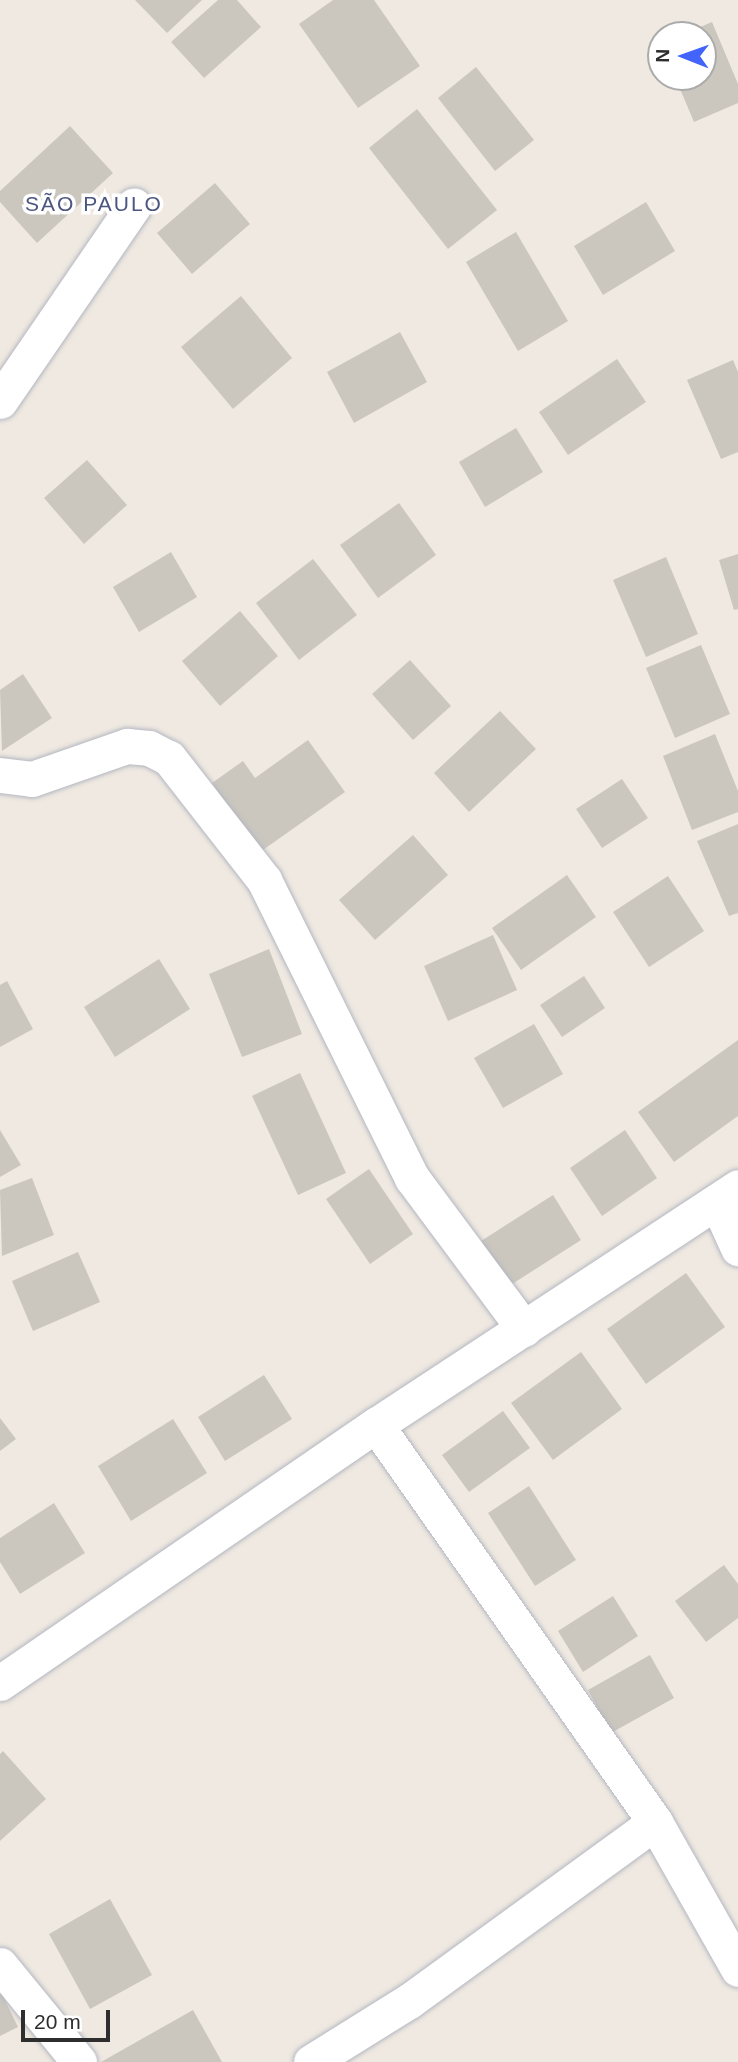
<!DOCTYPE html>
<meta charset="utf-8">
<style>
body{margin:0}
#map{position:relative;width:738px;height:2062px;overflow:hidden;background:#efe9e1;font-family:Arial,sans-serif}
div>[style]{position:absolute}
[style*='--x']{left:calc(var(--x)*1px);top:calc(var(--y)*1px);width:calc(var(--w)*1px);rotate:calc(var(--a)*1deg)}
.building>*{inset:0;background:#cbc7bf}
.roads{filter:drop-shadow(0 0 2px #b4b7c1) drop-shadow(0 0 2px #b4b7c1)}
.minor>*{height:35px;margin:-17.5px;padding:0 17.5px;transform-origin:17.5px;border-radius:17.5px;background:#fff}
span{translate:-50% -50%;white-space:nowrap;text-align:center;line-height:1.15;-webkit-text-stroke:7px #fff;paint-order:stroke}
.neighbourhood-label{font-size:21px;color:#4d5680;letter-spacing:2px}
.north{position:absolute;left:647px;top:21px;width:70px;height:70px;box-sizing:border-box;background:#fff;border:2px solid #ababab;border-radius:50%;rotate:271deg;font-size:19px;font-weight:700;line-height:28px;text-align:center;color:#2e2e2e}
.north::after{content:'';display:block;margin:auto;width:24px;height:32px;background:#4264fb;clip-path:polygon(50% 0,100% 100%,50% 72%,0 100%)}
.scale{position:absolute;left:21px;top:2010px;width:89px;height:32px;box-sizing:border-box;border:4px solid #2e2e2e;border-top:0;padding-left:9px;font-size:21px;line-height:24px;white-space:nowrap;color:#2e2e2e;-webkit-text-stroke:5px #fff;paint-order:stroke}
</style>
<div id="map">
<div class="building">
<div style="clip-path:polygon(135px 0,202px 0,167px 33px)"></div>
<div style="clip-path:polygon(218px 0,237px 0,261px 27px,204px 78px,171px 42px)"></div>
<div style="clip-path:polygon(333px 0,374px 0,420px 66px,358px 108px,299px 24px)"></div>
<div style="clip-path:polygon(712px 22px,738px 84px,738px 103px,694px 122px,675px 77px,703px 77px,703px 35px,681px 35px)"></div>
<div style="clip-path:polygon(476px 67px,534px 140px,495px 171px,438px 98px)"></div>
<div style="clip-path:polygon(417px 109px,497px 210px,448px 249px,369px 148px)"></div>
<div style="clip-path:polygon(70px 126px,113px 173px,37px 243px,0 202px,0 191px)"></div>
<div style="clip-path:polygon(215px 183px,250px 224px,192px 274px,157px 233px)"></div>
<div style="clip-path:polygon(646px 202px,675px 251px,603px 295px,574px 246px)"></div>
<div style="clip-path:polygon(516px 232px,568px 321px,518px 351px,466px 262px)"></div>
<div style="clip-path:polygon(241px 296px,292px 358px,233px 409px,181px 347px)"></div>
<div style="clip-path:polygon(400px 332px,427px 382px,354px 423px,327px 372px)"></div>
<div style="clip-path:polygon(617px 359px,646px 402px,568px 455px,539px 412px)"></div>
<div style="clip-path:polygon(733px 360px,738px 372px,738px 452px,721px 459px,687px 380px)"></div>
<div style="clip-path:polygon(516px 428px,543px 472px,485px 507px,459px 462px)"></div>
<div style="clip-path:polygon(87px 460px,127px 505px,84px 544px,44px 498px)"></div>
<div style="clip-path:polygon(399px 503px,436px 555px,378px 598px,340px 545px)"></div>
<div style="clip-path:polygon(171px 552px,197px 597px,139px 632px,113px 587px)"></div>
<div style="clip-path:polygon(738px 554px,738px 609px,734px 610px,719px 560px)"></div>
<div style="clip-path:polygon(666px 557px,698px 634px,646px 657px,613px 580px)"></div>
<div style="clip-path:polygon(313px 559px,357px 615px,299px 660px,256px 603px)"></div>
<div style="clip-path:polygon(240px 611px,278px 656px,220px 706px,182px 661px)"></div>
<div style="clip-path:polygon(701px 645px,730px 714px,675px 738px,646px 668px)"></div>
<div style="clip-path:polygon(410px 660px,451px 706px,413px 740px,372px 694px)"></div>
<div style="clip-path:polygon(23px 674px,52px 718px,2px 751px,0 690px)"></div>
<div style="clip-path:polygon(500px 711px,536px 749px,469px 812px,434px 773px)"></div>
<div style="clip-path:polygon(715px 734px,738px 791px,738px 812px,692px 830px,663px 756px)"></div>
<div style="clip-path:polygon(308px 740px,345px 792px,260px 852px,212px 783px,243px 761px,255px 778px)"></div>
<div style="clip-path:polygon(622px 779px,648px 818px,602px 848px,576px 809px)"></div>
<div style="clip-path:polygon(738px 824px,738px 913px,729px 916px,697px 841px)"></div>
<div style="clip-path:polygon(413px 835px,448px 875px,375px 940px,339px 900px)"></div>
<div style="clip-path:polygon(567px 875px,596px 917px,521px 970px,492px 928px)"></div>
<div style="clip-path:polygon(668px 876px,704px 931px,649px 967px,613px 912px)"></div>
<div style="clip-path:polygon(493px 935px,517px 990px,448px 1021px,424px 966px)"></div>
<div style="clip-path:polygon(269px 949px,302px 1034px,242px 1057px,209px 974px)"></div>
<div style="clip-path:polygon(159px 959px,190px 1009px,115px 1057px,84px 1007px)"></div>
<div style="clip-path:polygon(584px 976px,605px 1008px,562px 1037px,540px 1005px)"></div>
<div style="clip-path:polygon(7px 981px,33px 1029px,0 1047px,0 985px)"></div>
<div style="clip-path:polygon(534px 1024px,563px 1074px,503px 1108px,474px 1058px)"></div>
<div style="clip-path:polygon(738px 1040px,738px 1116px,674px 1162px,638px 1112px)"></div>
<div style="clip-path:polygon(300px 1073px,346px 1173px,298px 1195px,252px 1096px)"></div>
<div style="clip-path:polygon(0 1130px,21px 1165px,0 1177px)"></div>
<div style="clip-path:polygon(625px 1130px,657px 1178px,602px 1216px,570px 1168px)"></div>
<div style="clip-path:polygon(369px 1169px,413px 1234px,370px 1264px,326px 1199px)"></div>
<div style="clip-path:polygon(32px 1178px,54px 1235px,2px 1256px,0 1190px)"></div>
<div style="clip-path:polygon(553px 1195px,581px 1240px,509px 1286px,481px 1241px)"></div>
<div style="clip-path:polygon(78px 1252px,100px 1302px,33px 1331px,12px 1281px)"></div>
<div style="clip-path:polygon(686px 1273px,725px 1327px,646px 1384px,607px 1329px)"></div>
<div style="clip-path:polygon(581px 1352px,622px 1409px,553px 1460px,511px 1403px)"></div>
<div style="clip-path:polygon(264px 1375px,292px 1419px,225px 1461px,198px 1417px)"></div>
<div style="clip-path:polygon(503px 1411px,530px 1448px,469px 1492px,442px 1455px)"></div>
<div style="clip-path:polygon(0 1418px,16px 1439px,0 1451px)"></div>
<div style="clip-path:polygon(173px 1419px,207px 1473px,131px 1521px,98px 1466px)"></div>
<div style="clip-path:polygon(529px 1486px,576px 1560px,535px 1586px,488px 1513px)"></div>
<div style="clip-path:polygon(54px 1503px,85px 1553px,20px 1594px,0 1562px,0 1538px)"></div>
<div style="clip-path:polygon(724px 1565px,738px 1584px,738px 1618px,706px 1642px,675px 1601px)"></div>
<div style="clip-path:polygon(613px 1596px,638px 1636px,583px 1672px,558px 1631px)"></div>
<div style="clip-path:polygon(650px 1655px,674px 1698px,611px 1733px,588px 1690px)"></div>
<div style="clip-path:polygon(3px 1751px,46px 1799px,0 1841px,0 1754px)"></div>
<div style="clip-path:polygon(110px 1899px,152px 1975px,90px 2009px,49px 1934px)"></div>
<div style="clip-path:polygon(0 1990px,18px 2027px,0 2036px)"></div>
<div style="clip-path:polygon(193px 2010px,222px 2062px,101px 2062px)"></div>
</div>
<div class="roads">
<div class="minor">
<div style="--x:0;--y:401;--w:237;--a:-55.6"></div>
<div style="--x:0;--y:775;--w:32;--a:7"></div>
<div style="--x:32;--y:779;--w:101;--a:-19.2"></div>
<div style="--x:127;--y:746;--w:22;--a:5"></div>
<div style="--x:149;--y:748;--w:22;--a:27"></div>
<div style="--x:169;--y:758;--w:155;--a:52.1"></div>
<div style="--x:264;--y:880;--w:333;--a:63.6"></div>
<div style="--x:412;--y:1178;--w:188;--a:53.4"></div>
<div style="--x:717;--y:1202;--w:51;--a:65.5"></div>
<div style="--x:376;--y:1425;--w:485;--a:54.9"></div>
<div style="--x:655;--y:1822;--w:169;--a:60.5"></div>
<div style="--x:0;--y:1683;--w:456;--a:-34.5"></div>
<div style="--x:376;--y:1425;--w:433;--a:-33.3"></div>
<div style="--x:0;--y:1965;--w:125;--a:50.8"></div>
<div style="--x:311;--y:2062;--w:115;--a:-31.9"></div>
<div style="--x:409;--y:2001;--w:304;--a:-36"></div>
</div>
</div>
<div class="neighbourhood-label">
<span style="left:94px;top:204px">SÃO PAULO</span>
</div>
<div class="north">N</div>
<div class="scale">20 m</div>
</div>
